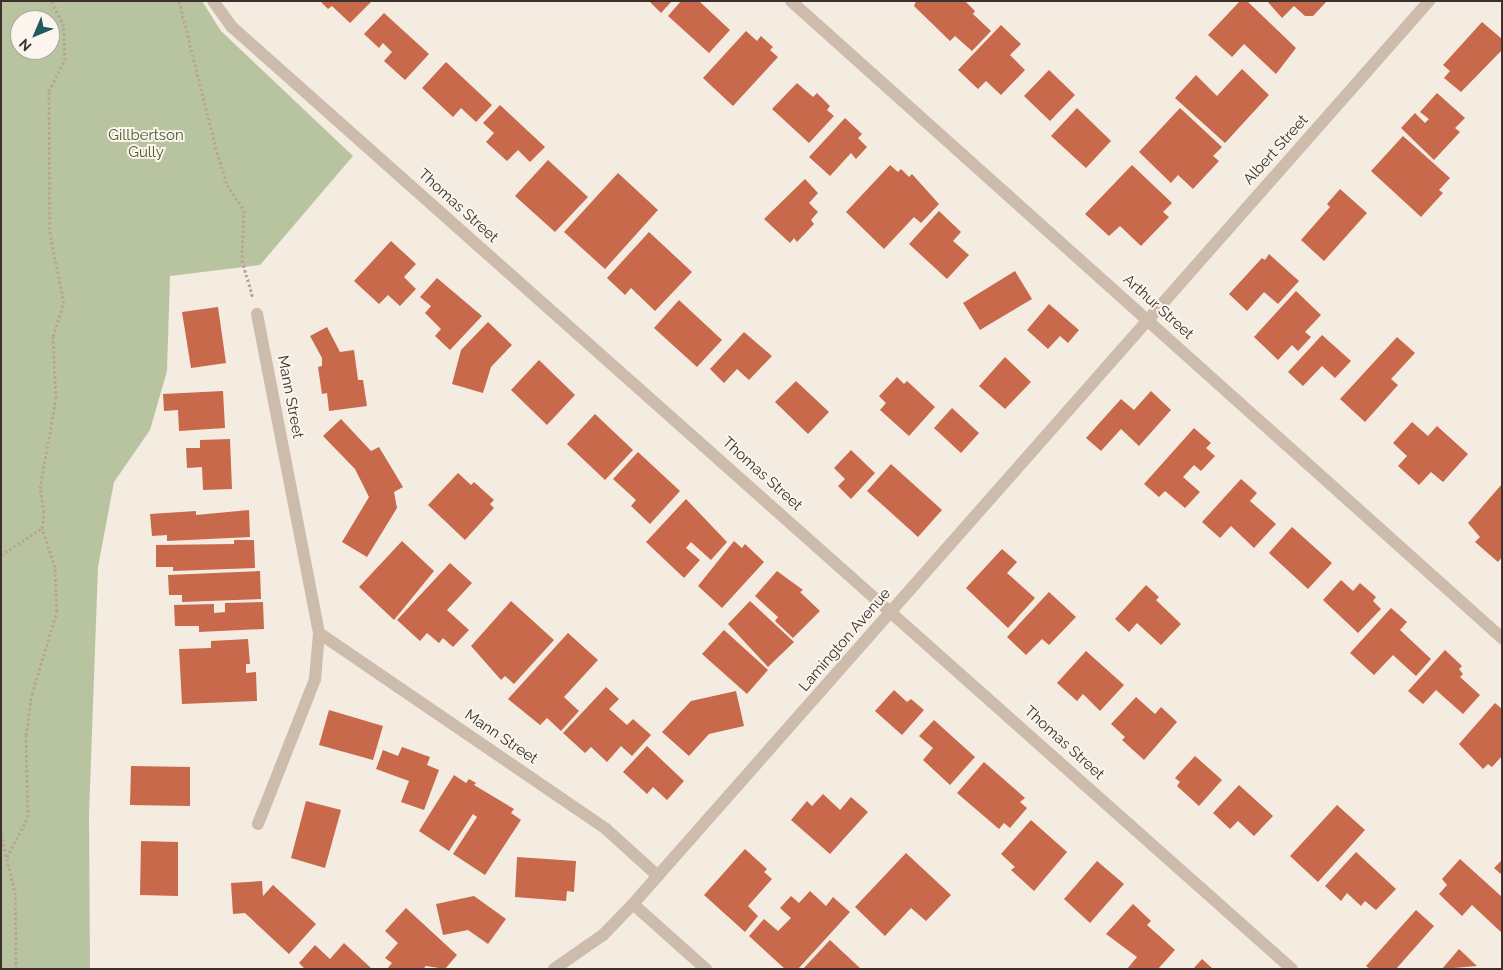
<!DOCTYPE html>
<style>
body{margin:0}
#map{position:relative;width:1503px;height:970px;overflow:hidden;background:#f4ebe1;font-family:Raleway,sans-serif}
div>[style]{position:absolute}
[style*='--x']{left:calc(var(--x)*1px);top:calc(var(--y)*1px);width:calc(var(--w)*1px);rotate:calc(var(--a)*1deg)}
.green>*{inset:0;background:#b8c4a0}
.building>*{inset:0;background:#c8694b}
.path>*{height:3px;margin-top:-1.5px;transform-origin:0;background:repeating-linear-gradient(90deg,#b9a596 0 2.5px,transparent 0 5px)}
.minor>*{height:12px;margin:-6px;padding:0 6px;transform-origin:6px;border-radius:6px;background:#cdbbac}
span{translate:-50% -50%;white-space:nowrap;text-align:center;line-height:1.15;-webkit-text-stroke:4px #fbf5ee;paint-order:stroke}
.park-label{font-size:15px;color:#4a5a2e}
.street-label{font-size:15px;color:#3b302b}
.frame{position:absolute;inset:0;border:2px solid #3b302b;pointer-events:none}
.north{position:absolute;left:10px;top:10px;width:50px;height:50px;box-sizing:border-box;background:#fbf5ee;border:1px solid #aea6a0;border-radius:50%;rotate:225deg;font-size:14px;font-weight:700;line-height:20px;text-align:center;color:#3b302b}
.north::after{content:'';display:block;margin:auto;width:18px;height:22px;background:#1f5a5e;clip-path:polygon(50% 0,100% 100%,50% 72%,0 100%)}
</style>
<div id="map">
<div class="green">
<div style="clip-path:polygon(evenodd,1px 1px,202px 1px,221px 31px,353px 156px,260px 265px,170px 276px,167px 371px,150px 430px,114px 482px,98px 567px,89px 815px,90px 969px,1px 969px,1px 1px,20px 20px,50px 20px,50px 50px,20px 50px,20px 20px)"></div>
</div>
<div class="building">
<div style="clip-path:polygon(320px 1px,372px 1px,350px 23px,332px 6px,328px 9px)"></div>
<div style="clip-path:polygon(649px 1px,672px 1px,661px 13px)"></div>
<div style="clip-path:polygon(681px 1px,699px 1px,730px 30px,709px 53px,668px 16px)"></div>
<div style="clip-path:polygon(916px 1px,965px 1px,975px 11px,973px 14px,991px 31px,972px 51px,955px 36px,950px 41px,914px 6px)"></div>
<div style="clip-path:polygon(1240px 1px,1247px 1px,1296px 48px,1276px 74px,1244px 44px,1232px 57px,1208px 35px)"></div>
<div style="clip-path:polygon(1267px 1px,1327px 1px,1313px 16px,1305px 16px,1294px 6px,1282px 18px)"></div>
<div style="clip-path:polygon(384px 13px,429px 54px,405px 80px,384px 61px,392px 52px,383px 43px,379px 48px,364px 34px)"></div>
<div style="clip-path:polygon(1482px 22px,1502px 39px,1502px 50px,1461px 92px,1444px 78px,1450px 71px,1443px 65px)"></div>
<div style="clip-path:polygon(1001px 25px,1021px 44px,1010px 55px,1025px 70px,1001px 95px,986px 81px,978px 89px,958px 70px)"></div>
<div style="clip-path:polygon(746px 31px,757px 41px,761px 36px,773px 47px,770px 50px,778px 57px,733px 106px,703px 78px)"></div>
<div style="clip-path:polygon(446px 62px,492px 105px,476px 122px,461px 108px,453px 117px,422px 88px)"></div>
<div style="clip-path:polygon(1242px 69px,1269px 95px,1225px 143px,1175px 98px,1196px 75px,1217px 96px)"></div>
<div style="clip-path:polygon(1049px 70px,1075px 95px,1050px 121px,1024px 96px)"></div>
<div style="clip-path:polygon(797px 83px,813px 97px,817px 93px,830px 106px,827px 110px,834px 116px,809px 143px,772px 109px)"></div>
<div style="clip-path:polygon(1437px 93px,1465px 118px,1455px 128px,1460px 132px,1434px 160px,1401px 128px,1415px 113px,1425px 123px,1429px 119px,1420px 112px)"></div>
<div style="clip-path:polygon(500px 105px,545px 147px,530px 162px,518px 150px,507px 161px,486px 142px,494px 133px,483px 123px)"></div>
<div style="clip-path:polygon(1077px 108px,1111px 141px,1086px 168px,1051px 136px)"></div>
<div style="clip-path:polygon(1180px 108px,1222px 147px,1213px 156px,1219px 161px,1193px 189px,1178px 175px,1171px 183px,1139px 152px)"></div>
<div style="clip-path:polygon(845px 118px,862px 134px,858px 138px,867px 147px,856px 159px,851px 153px,830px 176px,809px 157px)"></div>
<div style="clip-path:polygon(1403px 136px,1450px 178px,1439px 190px,1443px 193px,1421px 217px,1371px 171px)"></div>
<div style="clip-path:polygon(548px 160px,588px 197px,555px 232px,515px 196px)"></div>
<div style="clip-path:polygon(890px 165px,898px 172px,901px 169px,909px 177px,912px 174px,939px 204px,921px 223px,914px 217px,884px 249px,846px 212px)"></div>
<div style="clip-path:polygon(1132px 165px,1172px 203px,1163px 212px,1169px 217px,1141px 246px,1120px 226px,1109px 236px,1085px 214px)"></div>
<div style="clip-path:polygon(618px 173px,658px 210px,605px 269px,564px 232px)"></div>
<div style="clip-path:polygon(805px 179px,818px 193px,809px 203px,818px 212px,811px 220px,814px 224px,797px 242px,794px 238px,790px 243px,764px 219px)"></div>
<div style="clip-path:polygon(1340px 189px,1367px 213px,1324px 261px,1301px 240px,1330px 207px,1327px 204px)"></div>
<div style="clip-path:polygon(939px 211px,961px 232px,953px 241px,969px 255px,947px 279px,909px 244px)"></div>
<div style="clip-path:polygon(649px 232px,692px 272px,655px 311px,631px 288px,625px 295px,607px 278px)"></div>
<div style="clip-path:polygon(391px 241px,416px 264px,404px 277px,416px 289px,400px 306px,388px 295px,379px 304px,354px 281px)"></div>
<div style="clip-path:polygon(1269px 254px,1299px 281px,1278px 304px,1264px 292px,1247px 311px,1229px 294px,1262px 258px,1265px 260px)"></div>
<div style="clip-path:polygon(1015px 271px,1032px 299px,980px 330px,963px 303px)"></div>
<div style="clip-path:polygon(437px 278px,482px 316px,450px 350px,435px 336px,441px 329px,425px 313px,431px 306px,420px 297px)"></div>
<div style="clip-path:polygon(1296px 291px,1321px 315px,1305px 332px,1311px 337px,1298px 351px,1292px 345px,1278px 360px,1254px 337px)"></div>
<div style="clip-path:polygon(679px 300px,722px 340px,697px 367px,654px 328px)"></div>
<div style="clip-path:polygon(1049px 304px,1079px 330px,1068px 343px,1060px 336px,1048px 349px,1027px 330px)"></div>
<div style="clip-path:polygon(218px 307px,226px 363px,191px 368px,182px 312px)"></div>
<div style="clip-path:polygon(488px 322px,512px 345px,491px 367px,483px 393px,452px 384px,461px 350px)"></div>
<div style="clip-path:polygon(327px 327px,340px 352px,354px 350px,358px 380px,363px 380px,367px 406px,329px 411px,327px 393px,322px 394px,318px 367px,322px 366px,322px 358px,310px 336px)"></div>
<div style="clip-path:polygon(744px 332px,772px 356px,749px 380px,737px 369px,724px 383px,710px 369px)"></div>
<div style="clip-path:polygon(1322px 335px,1351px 361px,1335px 378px,1322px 366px,1303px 386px,1288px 372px)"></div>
<div style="clip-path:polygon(1397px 337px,1415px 353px,1391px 379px,1398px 385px,1365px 422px,1340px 399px)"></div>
<div style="clip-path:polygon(1005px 357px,1031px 382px,1005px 409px,979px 386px)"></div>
<div style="clip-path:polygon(539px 360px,575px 395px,547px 425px,511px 390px)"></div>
<div style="clip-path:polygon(897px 377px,904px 384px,907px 381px,935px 407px,909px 436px,880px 410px,886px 403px,879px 396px)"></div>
<div style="clip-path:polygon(796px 381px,829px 412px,808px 434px,775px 402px)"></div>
<div style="clip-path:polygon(223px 391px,225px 428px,179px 431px,178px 410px,164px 411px,163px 394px)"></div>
<div style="clip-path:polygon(1151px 391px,1171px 410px,1139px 446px,1121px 429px,1101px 451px,1086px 438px,1121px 399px,1134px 410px)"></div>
<div style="clip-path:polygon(952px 408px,979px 433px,961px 453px,934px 428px)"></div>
<div style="clip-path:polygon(595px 414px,633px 450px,605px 480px,567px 444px)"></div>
<div style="clip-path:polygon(341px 419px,371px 451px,379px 447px,403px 487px,394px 492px,397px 508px,367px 557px,342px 542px,369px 497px,355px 469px,323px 436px)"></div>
<div style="clip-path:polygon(1412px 422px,1428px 436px,1437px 426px,1468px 454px,1443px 482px,1431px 472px,1419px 485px,1398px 466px,1407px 456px,1393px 443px)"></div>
<div style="clip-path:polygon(1194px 428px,1211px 443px,1206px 448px,1215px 456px,1201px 471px,1194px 465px,1183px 477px,1200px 492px,1185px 508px,1165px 491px,1159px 497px,1144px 484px)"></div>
<div style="clip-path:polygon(230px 439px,232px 489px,203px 490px,202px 467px,187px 468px,186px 448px,200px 448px,200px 440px)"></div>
<div style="clip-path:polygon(851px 450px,875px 473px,851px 499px,838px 486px,845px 479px,834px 468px)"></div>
<div style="clip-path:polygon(638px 452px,680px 491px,650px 524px,631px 506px,636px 500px,613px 479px)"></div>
<div style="clip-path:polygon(891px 464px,942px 510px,918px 537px,867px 491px)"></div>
<div style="clip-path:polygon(458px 473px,471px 485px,474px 482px,494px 500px,490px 504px,494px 508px,465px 540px,428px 505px)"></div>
<div style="clip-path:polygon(1241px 479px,1257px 493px,1250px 501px,1276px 524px,1254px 548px,1231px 526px,1220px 538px,1202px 522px)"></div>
<div style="clip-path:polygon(1502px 484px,1502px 557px,1498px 562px,1475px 542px,1480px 537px,1468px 523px)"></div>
<div style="clip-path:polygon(686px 499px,727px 542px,711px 560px,691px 542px,686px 548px,700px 560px,684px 578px,646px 542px)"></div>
<div style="clip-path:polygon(249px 510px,250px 537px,167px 541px,167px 535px,152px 536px,150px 514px,196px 511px,196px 515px)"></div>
<div style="clip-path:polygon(1292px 527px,1332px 563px,1308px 589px,1269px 553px)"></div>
<div style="clip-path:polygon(234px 540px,254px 540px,255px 568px,173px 571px,173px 567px,156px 567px,156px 545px,234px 544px)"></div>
<div style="clip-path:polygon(402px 541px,434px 571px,394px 620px,359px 587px)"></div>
<div style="clip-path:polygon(734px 541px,742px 548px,745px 544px,764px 562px,722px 608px,698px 586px)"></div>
<div style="clip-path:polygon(1002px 549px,1017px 562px,1007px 573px,1035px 598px,1008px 628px,966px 588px)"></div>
<div style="clip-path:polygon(450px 563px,472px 583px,447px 610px,469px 630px,453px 647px,443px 638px,439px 643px,427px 633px,420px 641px,397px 620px)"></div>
<div style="clip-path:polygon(260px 571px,261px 599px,182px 602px,182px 595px,169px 595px,168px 575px)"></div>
<div style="clip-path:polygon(777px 571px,803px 590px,800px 592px,820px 611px,793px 638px,775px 621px,778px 617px,755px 596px)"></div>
<div style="clip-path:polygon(1341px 580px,1353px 591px,1360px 583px,1376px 597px,1373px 601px,1381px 609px,1358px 633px,1323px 600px)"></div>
<div style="clip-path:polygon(1146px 585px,1159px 597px,1156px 600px,1181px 624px,1161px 645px,1137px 623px,1129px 632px,1115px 619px)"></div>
<div style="clip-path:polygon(1049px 592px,1076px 617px,1049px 645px,1042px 639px,1026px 655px,1007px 637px)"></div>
<div style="clip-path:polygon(511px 601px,554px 640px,514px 684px,505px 676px,501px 680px,471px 646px)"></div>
<div style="clip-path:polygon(750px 601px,794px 642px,768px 667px,728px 624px)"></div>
<div style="clip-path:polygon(263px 602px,264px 629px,199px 632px,199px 626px,175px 626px,174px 605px,214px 604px,214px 613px,225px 612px,225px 603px)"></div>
<div style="clip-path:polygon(1391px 608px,1407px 622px,1400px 630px,1431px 659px,1416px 676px,1393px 655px,1374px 675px,1350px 653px)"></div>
<div style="clip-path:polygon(724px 630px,768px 670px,747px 694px,702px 654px)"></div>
<div style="clip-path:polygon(568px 633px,598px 660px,564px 697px,579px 711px,561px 731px,547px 718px,540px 725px,508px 699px)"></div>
<div style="clip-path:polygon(248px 639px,250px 664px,246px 664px,246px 673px,256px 672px,257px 701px,182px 704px,179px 649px,211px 648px,211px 641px)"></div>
<div style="clip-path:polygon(1445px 650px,1462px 666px,1459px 669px,1463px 674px,1460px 677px,1480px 695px,1463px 714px,1436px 690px,1423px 704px,1408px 691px)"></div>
<div style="clip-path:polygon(1086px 651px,1124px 685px,1100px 711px,1083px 694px,1077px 701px,1057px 683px)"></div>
<div style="clip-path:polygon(606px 687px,619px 699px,609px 709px,627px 725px,633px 719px,651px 735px,632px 756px,621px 746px,607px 762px,591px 747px,585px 753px,563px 733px)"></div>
<div style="clip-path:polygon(894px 690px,907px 702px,911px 699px,924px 710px,902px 735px,875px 711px)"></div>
<div style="clip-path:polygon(736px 691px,744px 726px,709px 734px,689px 756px,662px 732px,691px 701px)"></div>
<div style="clip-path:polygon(1136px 697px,1155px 714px,1161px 707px,1177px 722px,1144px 760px,1122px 740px,1125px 737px,1111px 724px)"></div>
<div style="clip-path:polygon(1495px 703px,1502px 709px,1502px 756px,1492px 767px,1488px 764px,1483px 769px,1459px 744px)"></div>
<div style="clip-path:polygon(329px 710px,383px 726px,373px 760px,319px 745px)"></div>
<div style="clip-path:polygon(934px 720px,975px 757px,950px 785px,923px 760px,933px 748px,919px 736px)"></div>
<div style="clip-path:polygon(647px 746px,684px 781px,667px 800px,653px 787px,647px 794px,623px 772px)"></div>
<div style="clip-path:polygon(402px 747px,430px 757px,427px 765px,439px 770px,424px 810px,401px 802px,409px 781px,376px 769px,383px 750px,398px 756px)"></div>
<div style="clip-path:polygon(1195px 756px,1222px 780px,1199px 806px,1177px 786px,1180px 782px,1175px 778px)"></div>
<div style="clip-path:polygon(984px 762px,1025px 798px,1020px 802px,1027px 808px,1010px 828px,1004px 823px,999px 829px,957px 793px)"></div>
<div style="clip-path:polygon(131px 766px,190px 767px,190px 806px,130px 805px)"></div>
<div style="clip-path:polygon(454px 775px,466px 783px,469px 779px,476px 783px,474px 785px,514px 809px,511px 813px,521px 820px,485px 875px,453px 854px,477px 817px,473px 814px,449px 851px,419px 831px)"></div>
<div style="clip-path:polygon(1239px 785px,1273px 816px,1254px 836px,1238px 821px,1230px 829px,1213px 813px)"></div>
<div style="clip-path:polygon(823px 794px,840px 810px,851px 797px,868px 812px,830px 854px,791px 820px,807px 801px,812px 806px)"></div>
<div style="clip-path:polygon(306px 801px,341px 810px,325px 868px,291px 858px)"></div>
<div style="clip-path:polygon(1337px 805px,1365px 830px,1318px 882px,1290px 856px)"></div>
<div style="clip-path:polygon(1031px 820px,1067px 852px,1034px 891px,1011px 870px,1015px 867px,1001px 854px)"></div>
<div style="clip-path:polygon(141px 841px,178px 842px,178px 896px,140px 895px)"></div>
<div style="clip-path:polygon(745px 849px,767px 869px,764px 872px,772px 879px,748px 906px,758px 916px,745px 932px,704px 895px)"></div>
<div style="clip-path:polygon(1356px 852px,1396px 889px,1376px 910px,1365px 901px,1361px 906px,1347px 893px,1341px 901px,1325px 886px)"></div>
<div style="clip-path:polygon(906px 853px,951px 895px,926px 921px,911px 908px,885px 936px,855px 907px)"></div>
<div style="clip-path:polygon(517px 857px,576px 861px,574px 892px,567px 891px,566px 901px,515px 897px)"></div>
<div style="clip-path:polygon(1460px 859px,1502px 897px,1502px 933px,1472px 905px,1462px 916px,1439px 894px,1447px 885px,1442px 879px)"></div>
<div style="clip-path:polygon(1502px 860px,1502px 875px,1494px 868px)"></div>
<div style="clip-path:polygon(1097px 861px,1124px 884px,1090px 923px,1064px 899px)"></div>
<div style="clip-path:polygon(262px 881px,263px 896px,273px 885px,316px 924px,289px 954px,245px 913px,233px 914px,231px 883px)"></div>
<div style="clip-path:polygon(810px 891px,826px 906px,833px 897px,850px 912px,798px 969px,785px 969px,749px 936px,764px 919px,778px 931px,791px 918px,780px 908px,791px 896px,799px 903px)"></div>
<div style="clip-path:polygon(474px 896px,506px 919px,488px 944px,468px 930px,443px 935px,436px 904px)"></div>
<div style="clip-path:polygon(1133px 904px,1151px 921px,1147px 925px,1175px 950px,1158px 969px,1127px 969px,1137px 957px,1106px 934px)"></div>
<div style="clip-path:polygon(406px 908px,457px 955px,445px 969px,426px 966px,423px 969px,387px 969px,392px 963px,385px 958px,398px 943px,385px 931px)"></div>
<div style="clip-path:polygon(1416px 910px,1434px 926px,1396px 969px,1370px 969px,1366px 966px)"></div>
<div style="clip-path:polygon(830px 940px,861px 969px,803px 969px)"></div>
<div style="clip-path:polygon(344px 943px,372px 969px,305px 969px,299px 963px,315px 945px,330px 959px)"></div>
<div style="clip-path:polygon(1459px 949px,1477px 966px,1442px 969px)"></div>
<div style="clip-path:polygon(1202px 959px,1213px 969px,1193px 969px)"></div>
</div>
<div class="path">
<div style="--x:179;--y:1;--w:156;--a:75.9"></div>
<div style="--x:217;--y:152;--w:34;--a:73"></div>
<div style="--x:227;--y:185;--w:30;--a:56"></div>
<div style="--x:244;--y:210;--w:50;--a:92.3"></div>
<div style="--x:242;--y:260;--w:40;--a:74"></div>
<div style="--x:1;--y:555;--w:49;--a:-33.4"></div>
<div style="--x:42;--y:528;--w:16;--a:-83"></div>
<div style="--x:44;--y:512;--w:24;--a:-99"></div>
<div style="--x:40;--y:488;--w:91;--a:-79.9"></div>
<div style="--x:56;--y:398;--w:62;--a:-92.8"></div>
<div style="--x:53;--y:336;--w:35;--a:-72"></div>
<div style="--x:64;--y:303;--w:70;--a:-101.5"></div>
<div style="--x:50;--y:234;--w:143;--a:-90.4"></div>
<div style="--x:49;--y:91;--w:35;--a:-63"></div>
<div style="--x:65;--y:60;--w:34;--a:-92"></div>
<div style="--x:64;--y:26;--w:28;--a:-117"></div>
<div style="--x:1;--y:834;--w:60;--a:76.4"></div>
<div style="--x:15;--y:892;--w:77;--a:89.3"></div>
<div style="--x:7;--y:857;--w:45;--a:-62.3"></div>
<div style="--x:28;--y:817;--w:82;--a:-91.4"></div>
<div style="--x:26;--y:735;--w:41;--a:-81.7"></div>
<div style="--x:32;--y:694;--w:87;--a:-73.2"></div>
<div style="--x:57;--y:611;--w:44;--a:-92.6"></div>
<div style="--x:55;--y:567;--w:41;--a:-108.4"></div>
</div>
<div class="minor">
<div style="--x:213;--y:1;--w:32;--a:54"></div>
<div style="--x:232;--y:27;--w:1418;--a:41.63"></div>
<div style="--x:791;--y:1;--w:955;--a:41.86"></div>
<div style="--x:257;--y:314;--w:325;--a:79"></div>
<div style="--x:258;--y:824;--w:156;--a:-68.5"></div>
<div style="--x:315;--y:679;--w:46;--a:-85"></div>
<div style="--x:319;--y:633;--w:348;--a:34.3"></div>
<div style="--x:606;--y:829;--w:70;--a:42.1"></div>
<div style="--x:633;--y:904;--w:98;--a:41.7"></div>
<div style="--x:554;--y:969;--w:60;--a:-34.8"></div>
<div style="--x:603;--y:935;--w:43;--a:-45.9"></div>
<div style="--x:633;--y:904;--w:1204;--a:-48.6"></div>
</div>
<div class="park-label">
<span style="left:146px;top:144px">Gillbertson<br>Gully</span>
</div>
<div class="street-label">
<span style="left:1276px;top:150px;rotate:-48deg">Albert Street</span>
<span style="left:458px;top:206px;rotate:42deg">Thomas Street</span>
<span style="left:1158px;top:307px;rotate:42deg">Arthur Street</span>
<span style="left:290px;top:397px;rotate:79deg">Mann Street</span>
<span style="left:762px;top:474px;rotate:42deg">Thomas Street</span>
<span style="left:845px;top:640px;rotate:-49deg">Lamington Avenue</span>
<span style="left:501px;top:737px;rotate:34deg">Mann Street</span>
<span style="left:1064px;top:743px;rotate:42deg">Thomas Street</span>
</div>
<div class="frame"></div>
<div class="north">N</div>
</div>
